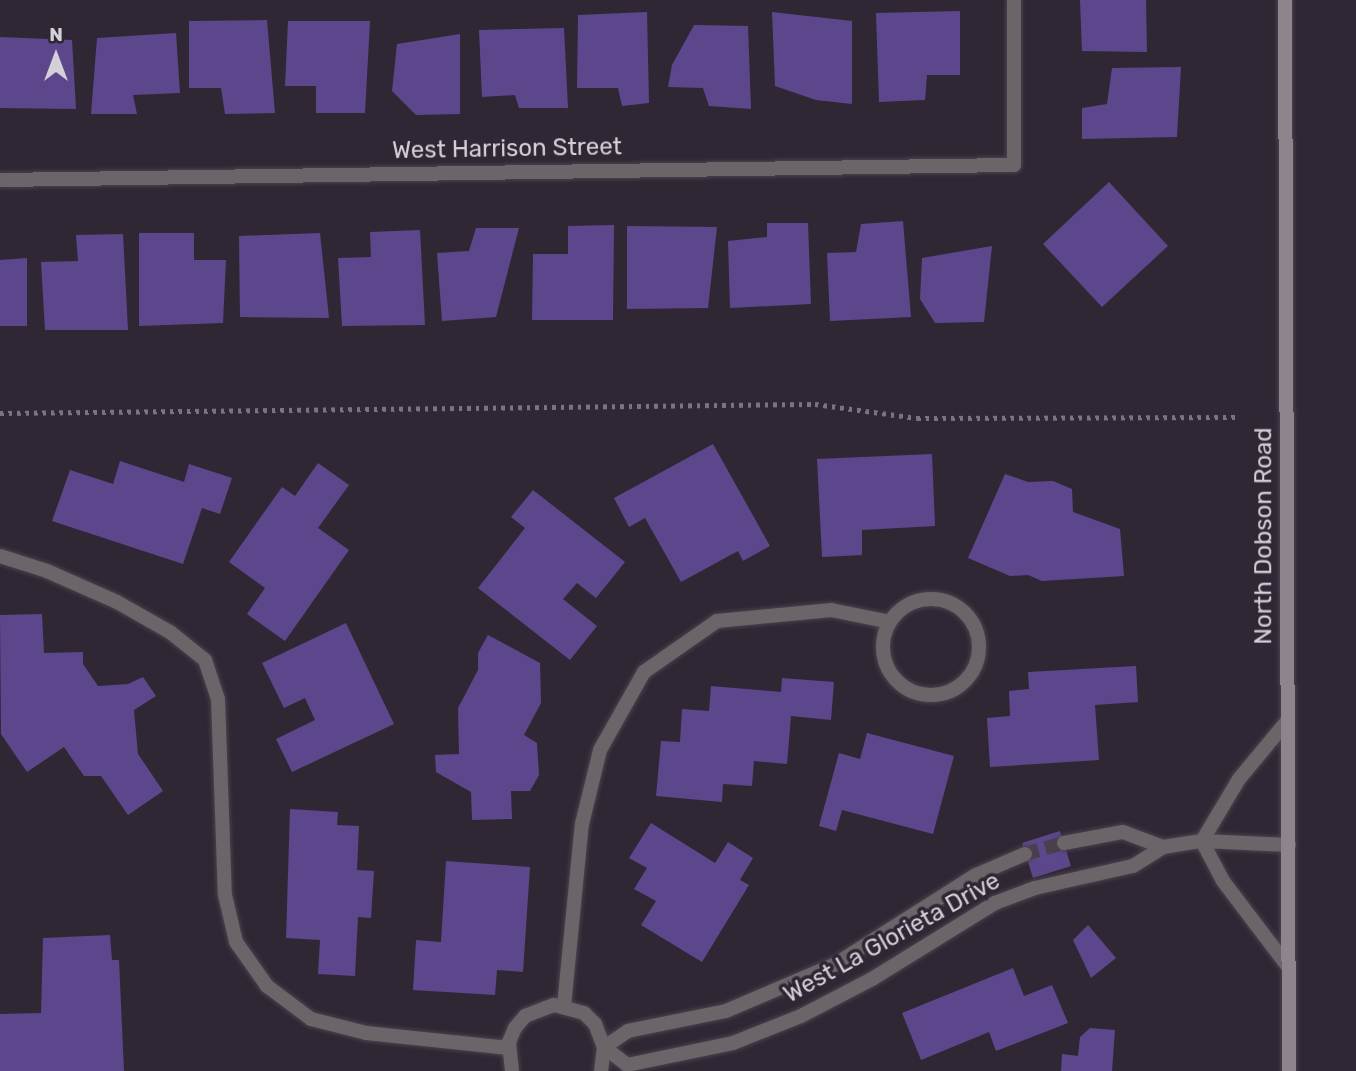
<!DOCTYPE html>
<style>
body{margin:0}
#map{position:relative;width:1356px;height:1071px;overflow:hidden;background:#302734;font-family:Rubik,sans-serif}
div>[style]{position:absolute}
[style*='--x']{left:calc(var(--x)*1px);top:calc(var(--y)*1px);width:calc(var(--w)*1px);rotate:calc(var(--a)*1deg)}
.building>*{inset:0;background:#5c478c}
.street-tunnel>*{height:14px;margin-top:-7px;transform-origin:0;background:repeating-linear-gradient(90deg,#49404d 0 14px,transparent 0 21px)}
.path>*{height:4.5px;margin-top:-2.25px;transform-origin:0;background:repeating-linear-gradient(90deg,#7b747f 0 3.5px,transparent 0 8.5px)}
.roads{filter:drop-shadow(0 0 2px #4a424e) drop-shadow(0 0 2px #4a424e)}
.street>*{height:14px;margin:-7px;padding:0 7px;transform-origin:7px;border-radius:7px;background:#6b6469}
.street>.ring{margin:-7px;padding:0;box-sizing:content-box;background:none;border:14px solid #6b6469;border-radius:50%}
.secondary>*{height:14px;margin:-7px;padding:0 7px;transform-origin:7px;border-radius:7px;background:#8e848c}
span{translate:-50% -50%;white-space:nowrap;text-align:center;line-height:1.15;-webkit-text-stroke:7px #302734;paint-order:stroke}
.street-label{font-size:24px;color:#d5d0d8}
.north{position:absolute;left:21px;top:21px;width:70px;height:70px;-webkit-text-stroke:5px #302734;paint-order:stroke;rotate:0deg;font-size:19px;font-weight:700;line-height:28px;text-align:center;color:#d5d0d8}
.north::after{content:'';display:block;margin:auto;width:24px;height:32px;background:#d5d0d8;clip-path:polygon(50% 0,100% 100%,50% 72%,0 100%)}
</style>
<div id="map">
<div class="building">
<div style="clip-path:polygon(1080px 0,1146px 0,1147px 52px,1082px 51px)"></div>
<div style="clip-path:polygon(960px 11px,960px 75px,927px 75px,925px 100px,879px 102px,876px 13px)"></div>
<div style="clip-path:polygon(647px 12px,649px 103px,622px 106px,618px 88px,577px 88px,578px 15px)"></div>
<div style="clip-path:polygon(772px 12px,852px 21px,852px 104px,816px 100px,775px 86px)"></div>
<div style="clip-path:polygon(267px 20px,275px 113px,225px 114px,221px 88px,189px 88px,189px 21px)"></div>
<div style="clip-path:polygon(288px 21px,370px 21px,365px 113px,316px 113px,316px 86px,285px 86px)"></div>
<div style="clip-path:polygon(694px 25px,748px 26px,751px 109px,709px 106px,703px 88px,668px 87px,672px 65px)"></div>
<div style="clip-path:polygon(564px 28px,568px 108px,519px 108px,515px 95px,482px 97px,479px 30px)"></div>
<div style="clip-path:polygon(176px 33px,180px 93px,133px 95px,137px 114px,91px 114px,97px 38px)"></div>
<div style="clip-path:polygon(460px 34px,460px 114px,416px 115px,392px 91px,397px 44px)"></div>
<div style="clip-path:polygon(0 37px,72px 40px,76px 109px,0 108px)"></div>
<div style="clip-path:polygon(1181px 67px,1177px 137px,1082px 139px,1082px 108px,1107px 104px,1112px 68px)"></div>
<div style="clip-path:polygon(1109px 182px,1168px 246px,1102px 307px,1043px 244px)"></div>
<div style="clip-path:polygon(903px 221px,911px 317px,830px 321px,827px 253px,856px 252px,861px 224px)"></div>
<div style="clip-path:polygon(767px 223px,808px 223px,811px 304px,730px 308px,728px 241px,767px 237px)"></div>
<div style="clip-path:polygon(614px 225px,613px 320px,532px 320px,533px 254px,568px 254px,568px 226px)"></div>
<div style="clip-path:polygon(627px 226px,717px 227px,708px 308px,627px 309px)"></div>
<div style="clip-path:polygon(476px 228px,519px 228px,496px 317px,442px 321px,437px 253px,469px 251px)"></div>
<div style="clip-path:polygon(420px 230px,425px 325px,342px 326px,338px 258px,371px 257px,370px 232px)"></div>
<div style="clip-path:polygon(139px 233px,194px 233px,194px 260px,226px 260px,223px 323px,139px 326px)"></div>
<div style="clip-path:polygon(320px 233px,329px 318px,240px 317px,239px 236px)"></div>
<div style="clip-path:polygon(123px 234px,128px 330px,45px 330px,41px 262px,78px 261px,76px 235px)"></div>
<div style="clip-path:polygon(992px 246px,984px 322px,935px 323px,920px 299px,922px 258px)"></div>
<div style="clip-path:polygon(27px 258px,27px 326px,0 326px,0 260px)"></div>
<div style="clip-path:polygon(713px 444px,770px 546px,743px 561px,738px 551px,681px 582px,645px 518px,629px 527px,614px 498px)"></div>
<div style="clip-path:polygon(932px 454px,935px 526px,862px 530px,862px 555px,822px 557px,817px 459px)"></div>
<div style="clip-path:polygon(120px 461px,184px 482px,189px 464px,232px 478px,220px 514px,202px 508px,183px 564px,52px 521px,70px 470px,113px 484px)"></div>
<div style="clip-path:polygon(318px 463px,349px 485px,318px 528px,349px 550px,285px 641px,247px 614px,265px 588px,229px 562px,282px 487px,295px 496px)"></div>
<div style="clip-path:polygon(1005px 474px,1028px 482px,1053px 481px,1072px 489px,1073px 512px,1120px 529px,1124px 576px,1042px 581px,1028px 575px,1010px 576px,968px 558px)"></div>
<div style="clip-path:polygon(533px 490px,625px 562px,596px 598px,577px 583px,563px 599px,597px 626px,570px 660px,478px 588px,525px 528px,511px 517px)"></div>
<div style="clip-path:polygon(42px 614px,44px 653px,83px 652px,83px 664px,98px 686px,128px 684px,143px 677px,156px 696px,134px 710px,138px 754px,163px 791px,128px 815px,101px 776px,84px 776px,64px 747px,27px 772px,1px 734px,0 615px)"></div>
<div style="clip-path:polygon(346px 623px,394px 724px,292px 772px,276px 739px,315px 720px,305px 698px,284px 708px,262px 663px)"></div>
<div style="clip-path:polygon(488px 635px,540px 663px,541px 703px,524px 735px,537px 743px,539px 775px,530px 791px,511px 791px,512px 819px,472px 820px,471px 792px,436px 772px,435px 755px,459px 754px,458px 708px,478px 670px,478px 653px)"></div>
<div style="clip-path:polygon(1136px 666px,1138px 702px,1095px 705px,1099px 760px,990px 767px,987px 718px,1010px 716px,1009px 691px,1029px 689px,1028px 672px)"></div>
<div style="clip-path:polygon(782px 678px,834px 682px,831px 720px,791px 716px,787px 764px,754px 761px,752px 786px,723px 784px,722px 802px,656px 796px,661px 741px,680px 742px,682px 709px,709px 711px,711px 686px,781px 692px)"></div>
<div style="clip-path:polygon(867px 733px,954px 756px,933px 834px,842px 810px,836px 831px,819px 826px,839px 753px,860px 759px)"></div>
<div style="clip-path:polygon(290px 809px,338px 812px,337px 825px,359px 826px,357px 870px,374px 871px,371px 918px,358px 917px,355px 976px,318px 974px,320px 940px,286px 938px)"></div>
<div style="clip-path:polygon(651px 823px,715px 863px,728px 842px,753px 858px,740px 880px,749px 885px,702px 962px,641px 925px,656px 901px,634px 889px,647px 868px,629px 858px)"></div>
<div style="clip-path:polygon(1060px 831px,1071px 866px,1033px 878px,1022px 843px)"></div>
<div style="clip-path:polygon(446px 861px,530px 867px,523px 972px,497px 970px,495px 995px,413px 990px,416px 940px,441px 942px)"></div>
<div style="clip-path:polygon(1088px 925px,1116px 958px,1091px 978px,1073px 940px)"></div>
<div style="clip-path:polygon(110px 935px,112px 960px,119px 960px,124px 1071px,0 1071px,0 1014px,41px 1013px,43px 938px)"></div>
<div style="clip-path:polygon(1013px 968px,1024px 996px,1052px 985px,1068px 1023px,996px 1051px,989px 1032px,921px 1060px,902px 1013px)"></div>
<div style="clip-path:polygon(1090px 1028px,1115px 1030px,1112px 1071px,1061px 1071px,1062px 1054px,1078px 1056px,1080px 1037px)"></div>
</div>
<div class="street-tunnel">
<div style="--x:1025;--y:854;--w:41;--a:-15.8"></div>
</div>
<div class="path">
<div style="--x:0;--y:413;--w:815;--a:-0.63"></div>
<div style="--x:815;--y:404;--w:103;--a:7.8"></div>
<div style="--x:917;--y:418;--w:318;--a:-0.2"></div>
</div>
<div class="roads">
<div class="street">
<div style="--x:0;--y:180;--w:1014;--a:-0.85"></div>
<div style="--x:1014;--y:165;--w:165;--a:-90"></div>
<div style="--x:0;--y:556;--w:49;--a:17.7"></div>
<div style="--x:47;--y:571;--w:77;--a:23.9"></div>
<div style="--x:117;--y:602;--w:61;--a:29.5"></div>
<div style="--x:170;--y:632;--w:45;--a:38.7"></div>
<div style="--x:205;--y:660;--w:41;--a:71.6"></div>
<div style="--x:218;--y:699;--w:196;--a:88"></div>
<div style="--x:225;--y:895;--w:48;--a:76.8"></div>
<div style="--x:236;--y:942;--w:54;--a:54.8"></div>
<div style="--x:267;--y:986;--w:55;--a:36.9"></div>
<div style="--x:311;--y:1019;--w:57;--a:14.3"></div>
<div style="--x:366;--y:1033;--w:144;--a:6"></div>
<div class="ring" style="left:883px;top:599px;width:82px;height:82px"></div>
<div style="--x:1288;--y:720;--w:77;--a:129.7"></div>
<div style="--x:1239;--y:779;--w:72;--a:120.8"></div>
<div style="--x:1202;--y:841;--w:45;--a:62.3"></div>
<div style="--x:1223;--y:881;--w:109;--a:52.8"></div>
<div style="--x:1064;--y:843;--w:60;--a:-10.6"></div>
<div style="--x:1123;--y:832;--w:43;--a:20.6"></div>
<div style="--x:1025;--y:854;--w:53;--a:156.8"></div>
<div style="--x:976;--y:875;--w:166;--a:147.6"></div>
<div style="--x:836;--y:964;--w:120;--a:156.9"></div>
<div style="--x:726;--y:1011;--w:100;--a:168.5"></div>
<div style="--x:628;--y:1031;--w:29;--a:146"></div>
<div style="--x:604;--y:1047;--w:29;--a:38"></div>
<div style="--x:627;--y:1065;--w:108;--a:-11.7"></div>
<div style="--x:733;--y:1043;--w:73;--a:-21.7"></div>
<div style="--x:801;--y:1016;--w:80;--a:-27.5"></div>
<div style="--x:872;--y:979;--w:145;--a:-31.7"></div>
<div style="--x:995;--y:903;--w:43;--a:-20.6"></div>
<div style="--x:1035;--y:888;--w:100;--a:-12.7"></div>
<div style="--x:1133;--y:866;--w:36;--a:-32"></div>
<div style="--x:1163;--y:847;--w:39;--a:-9"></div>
<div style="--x:1202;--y:841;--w:87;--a:2.6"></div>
<div style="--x:564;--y:1006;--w:183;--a:-84.4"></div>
<div style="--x:582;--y:824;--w:76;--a:-76.3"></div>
<div style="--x:600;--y:750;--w:90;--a:-60.6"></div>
<div style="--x:644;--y:672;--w:89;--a:-34.9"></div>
<div style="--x:717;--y:621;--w:115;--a:-5.5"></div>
<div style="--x:831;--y:610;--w:60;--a:11.5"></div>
<div style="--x:512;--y:1071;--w:29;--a:-96"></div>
<div style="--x:509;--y:1042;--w:15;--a:-67"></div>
<div style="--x:515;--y:1028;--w:16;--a:-50"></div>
<div style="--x:525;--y:1016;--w:31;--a:-21"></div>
<div style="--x:554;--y:1005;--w:31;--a:15"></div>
<div style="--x:584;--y:1013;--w:16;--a:45"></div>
<div style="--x:595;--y:1024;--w:25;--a:69"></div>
<div style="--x:604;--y:1047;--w:24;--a:97"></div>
</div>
<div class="secondary">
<div style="--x:1285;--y:0;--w:1071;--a:89.79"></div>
</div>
</div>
<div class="street-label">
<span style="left:507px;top:149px;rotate:-1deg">West Harrison Street</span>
<span style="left:1264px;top:536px;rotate:-90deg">North Dobson Road</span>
<span style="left:892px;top:938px;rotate:-29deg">West La Glorieta Drive</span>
</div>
<div class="north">N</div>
</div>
